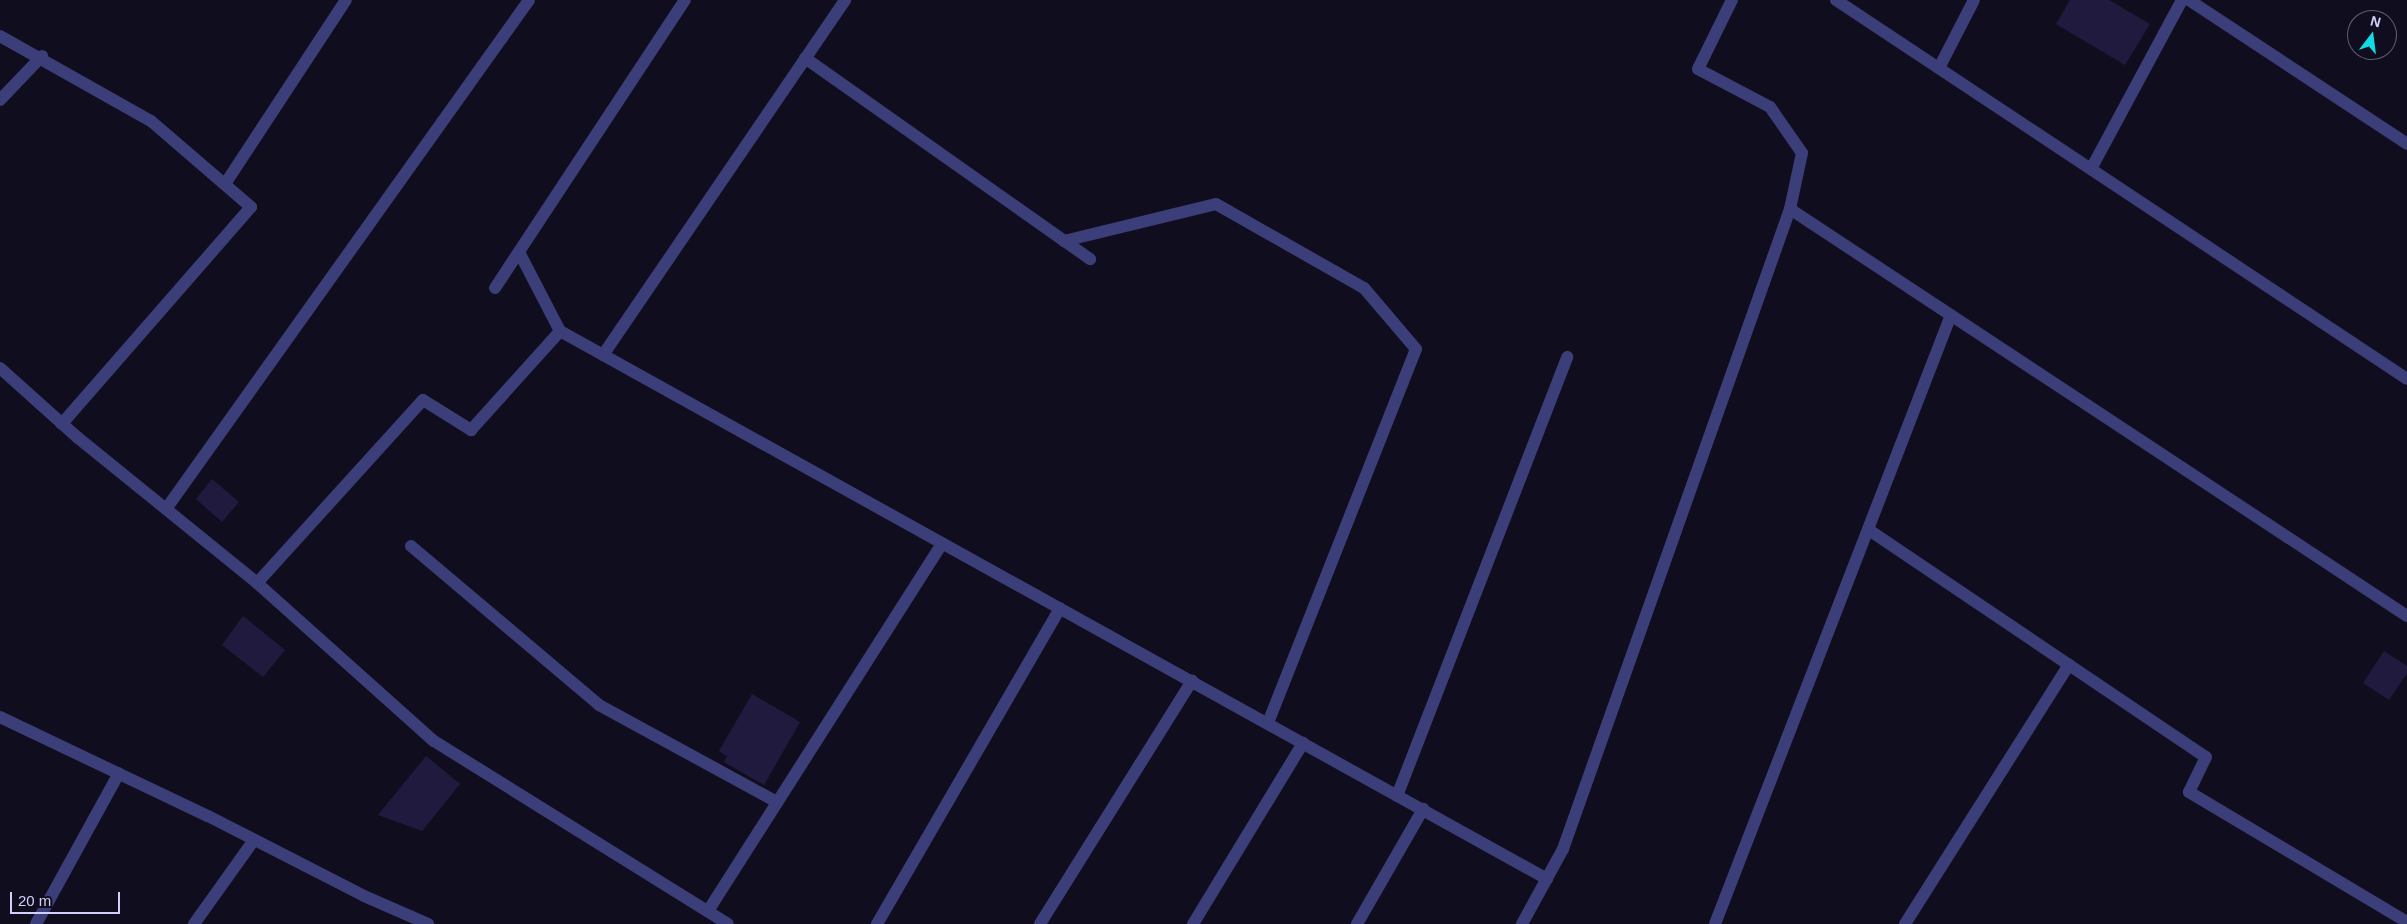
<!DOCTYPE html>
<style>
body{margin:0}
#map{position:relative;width:2407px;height:924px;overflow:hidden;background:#100e1e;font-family:Arial,sans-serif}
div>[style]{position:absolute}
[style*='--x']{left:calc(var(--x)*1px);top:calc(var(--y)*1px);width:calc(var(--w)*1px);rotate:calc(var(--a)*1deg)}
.building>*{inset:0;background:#201b3e}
.minor>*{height:12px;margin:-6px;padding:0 6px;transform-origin:6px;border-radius:6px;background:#3c3e7a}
span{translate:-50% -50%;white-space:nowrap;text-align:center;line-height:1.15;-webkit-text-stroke:4px #100e1e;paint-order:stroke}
.north{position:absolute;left:2347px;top:10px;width:50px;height:50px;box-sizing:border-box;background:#100e1e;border:1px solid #5d5b76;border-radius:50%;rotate:15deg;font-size:14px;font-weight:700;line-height:20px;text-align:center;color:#d1cffb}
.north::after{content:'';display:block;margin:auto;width:18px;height:22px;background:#11dce5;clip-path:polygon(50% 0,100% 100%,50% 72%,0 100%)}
.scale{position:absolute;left:10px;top:892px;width:110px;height:22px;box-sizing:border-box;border:2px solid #d1cffb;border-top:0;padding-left:6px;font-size:15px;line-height:18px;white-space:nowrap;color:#d1cffb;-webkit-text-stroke:4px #100e1e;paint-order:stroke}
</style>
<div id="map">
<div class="building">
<div style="clip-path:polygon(2070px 0,2109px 0,2150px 24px,2125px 65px,2056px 24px)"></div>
<div style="clip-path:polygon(212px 479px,239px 502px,222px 522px,196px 499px)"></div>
<div style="clip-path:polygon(243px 616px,285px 650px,263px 677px,222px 645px)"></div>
<div style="clip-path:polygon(2384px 651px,2407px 666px,2407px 673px,2389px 700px,2363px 683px)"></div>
<div style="clip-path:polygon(752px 694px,800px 722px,764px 785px,724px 762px,727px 756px,719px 751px)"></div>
<div style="clip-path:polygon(426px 756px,460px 784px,422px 831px,378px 815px)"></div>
</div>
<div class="minor">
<div style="--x:1836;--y:0;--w:685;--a:33.57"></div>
<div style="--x:2189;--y:0;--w:261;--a:33.4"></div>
<div style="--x:0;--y:36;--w:173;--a:29.4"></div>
<div style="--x:151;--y:121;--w:132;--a:40.7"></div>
<div style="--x:251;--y:207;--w:288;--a:131.1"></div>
<div style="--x:805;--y:58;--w:349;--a:35.2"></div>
<div style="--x:1939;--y:68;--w:76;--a:-62.8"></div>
<div style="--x:0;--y:100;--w:61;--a:-46.3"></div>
<div style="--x:2091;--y:169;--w:192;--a:-61.7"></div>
<div style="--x:225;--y:184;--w:220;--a:-56.7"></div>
<div style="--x:1790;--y:209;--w:739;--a:33.41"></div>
<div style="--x:1064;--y:241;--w:156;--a:-13.7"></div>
<div style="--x:1216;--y:204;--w:170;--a:29.6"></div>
<div style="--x:1364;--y:288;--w:80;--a:49.6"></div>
<div style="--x:1416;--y:349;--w:402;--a:111.6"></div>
<div style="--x:519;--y:252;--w:89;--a:62.6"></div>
<div style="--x:560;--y:331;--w:1129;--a:29.04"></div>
<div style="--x:495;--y:288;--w:345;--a:-56.6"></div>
<div style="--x:603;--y:355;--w:430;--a:-55.7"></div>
<div style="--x:0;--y:368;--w:103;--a:41.9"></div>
<div style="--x:77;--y:437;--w:232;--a:39"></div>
<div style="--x:257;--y:583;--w:237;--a:41.8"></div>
<div style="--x:434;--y:741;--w:346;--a:31.9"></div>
<div style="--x:166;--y:509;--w:625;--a:-54.5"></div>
<div style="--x:1869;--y:530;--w:406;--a:34"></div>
<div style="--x:2206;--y:757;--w:39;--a:116"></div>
<div style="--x:2189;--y:792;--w:254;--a:30.8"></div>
<div style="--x:411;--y:546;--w:246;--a:40.2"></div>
<div style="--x:599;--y:705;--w:203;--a:28.6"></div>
<div style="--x:257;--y:583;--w:247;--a:-47.8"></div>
<div style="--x:423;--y:400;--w:57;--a:32"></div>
<div style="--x:471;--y:430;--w:133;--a:-48"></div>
<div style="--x:0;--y:717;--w:230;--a:25.5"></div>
<div style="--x:208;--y:816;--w:175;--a:27.1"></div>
<div style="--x:364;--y:896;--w:70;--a:23.6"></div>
<div style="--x:1397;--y:796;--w:471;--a:-68.8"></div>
<div style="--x:708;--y:911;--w:436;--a:-57.5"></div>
<div style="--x:36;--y:924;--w:172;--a:-61.2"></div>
<div style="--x:194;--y:924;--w:103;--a:-54.5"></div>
<div style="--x:877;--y:924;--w:365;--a:-59.9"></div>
<div style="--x:1040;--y:924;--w:287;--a:-58"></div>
<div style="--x:1193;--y:924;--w:212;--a:-58.7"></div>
<div style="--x:1357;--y:924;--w:133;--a:-60.1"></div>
<div style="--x:1522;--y:924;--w:85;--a:-61.3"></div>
<div style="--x:1563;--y:849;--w:679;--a:-70.47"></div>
<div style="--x:1790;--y:209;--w:57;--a:-77.9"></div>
<div style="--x:1802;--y:153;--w:56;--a:-124.8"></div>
<div style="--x:1770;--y:107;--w:81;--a:-152.2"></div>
<div style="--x:1698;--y:69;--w:77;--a:-63.8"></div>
<div style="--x:1715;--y:924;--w:653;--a:-68.82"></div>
<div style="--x:1905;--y:924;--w:307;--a:-57.7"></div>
</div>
<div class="north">N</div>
<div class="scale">20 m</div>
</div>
